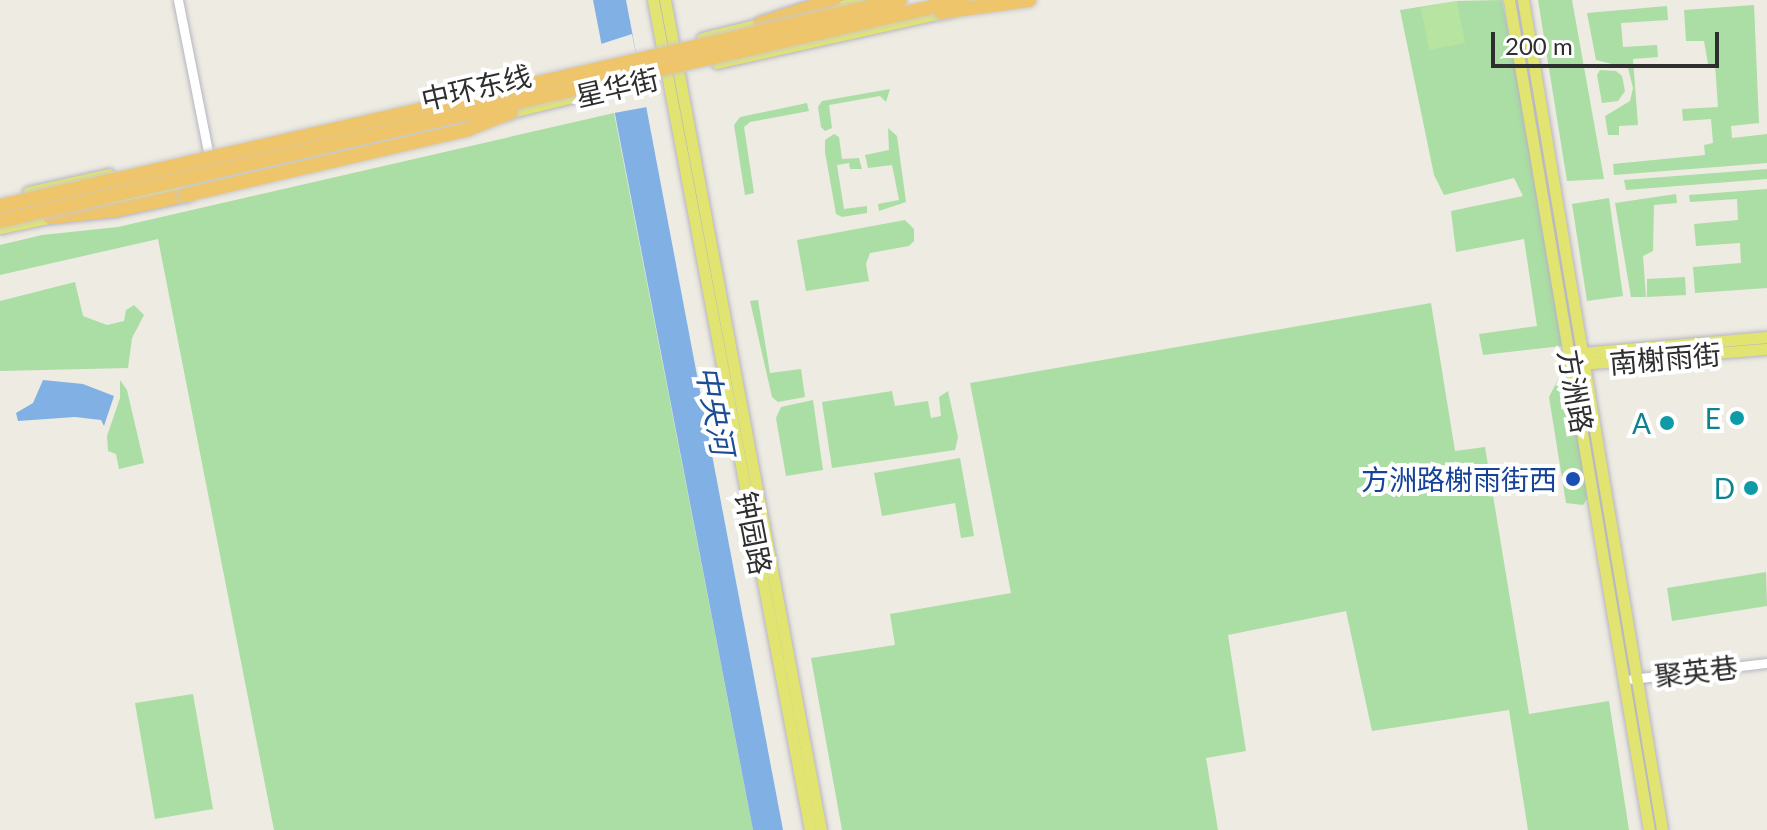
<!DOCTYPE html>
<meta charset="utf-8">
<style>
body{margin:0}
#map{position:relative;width:1767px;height:830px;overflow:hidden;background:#edebe2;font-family:Lato,"Noto Sans SC",sans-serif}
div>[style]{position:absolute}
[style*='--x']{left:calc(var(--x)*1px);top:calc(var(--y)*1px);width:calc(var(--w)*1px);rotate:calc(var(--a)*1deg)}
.green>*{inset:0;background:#aadea4}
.pitch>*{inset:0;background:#b7e4a1}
.water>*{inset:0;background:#81b1e4}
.pier>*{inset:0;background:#edebe2}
.roads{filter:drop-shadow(0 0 2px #b6b5c0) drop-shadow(0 0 2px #b6b5c0)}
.minor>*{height:9px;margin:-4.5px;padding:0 4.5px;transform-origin:4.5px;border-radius:4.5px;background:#fff}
.major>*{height:11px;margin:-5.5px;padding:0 5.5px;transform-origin:5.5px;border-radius:5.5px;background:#e2e471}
.highway>*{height:14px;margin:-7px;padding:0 7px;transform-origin:7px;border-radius:7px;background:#efc56b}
.bridges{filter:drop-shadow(0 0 2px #c9c9c9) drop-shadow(0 0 2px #c9c9c9)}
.highway-bridge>*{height:14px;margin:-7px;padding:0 7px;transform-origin:7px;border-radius:7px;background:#efc56b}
.dots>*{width:22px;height:22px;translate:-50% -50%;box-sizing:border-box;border:4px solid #fff;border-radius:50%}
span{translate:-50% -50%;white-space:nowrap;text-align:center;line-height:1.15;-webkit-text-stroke:8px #fff;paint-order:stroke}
.street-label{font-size:28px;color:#2e2e2e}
.culture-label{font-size:28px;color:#0d838f}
.right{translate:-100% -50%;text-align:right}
.transit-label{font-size:28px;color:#164399}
.water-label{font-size:30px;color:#1c4d93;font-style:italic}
.scale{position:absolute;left:1491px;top:32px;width:228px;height:36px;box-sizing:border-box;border:4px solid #2e2e2e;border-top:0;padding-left:10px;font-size:24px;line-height:28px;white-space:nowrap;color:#2e2e2e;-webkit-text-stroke:6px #fff;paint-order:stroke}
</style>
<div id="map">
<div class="green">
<div style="clip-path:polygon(1502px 0,1535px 169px,1562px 346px,1483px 355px,1479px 334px,1537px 326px,1524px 239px,1456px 252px,1451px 211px,1523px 196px,1514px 178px,1444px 195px,1434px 175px,1400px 10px,1457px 1px)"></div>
<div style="clip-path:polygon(1538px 0,1572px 0,1604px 179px,1567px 181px)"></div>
<div style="clip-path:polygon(1754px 5px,1759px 123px,1731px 126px,1732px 138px,1767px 134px,1767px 163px,1614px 175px,1613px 164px,1705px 155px,1704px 145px,1713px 143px,1711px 119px,1683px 121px,1682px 109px,1718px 107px,1715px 64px,1708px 64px,1704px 41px,1686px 41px,1684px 10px)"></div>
<div style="clip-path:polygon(1667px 6px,1668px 20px,1621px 23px,1623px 47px,1657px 45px,1658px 57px,1633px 59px,1638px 125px,1619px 126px,1619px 135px,1608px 135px,1605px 116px,1630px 101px,1633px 88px,1628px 68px,1596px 60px,1587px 13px)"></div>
<div style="clip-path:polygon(1600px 70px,1616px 71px,1622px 76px,1625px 91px,1618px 101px,1602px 103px,1597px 75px)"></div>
<div style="clip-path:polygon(890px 89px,886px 102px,880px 96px,829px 105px,832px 128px,825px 131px,821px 127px,818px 107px,822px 101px)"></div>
<div style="clip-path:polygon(807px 103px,809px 111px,750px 122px,744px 127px,754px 193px,745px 195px,734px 125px,740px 117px)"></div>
<div style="clip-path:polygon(614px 113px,753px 830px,274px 830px,158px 239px,0 275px,0 245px,42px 235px,118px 227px)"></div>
<div style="clip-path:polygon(888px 128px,897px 136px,906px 202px,879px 211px,878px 204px,899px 200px,892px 165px,868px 168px,865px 155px,889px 150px)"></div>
<div style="clip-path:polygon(834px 134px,839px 137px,842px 159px,859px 158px,862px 169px,850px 169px,849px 163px,837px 165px,844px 209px,867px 206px,867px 213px,842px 217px,836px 214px,825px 152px,825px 140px)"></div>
<div style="clip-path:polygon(1767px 169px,1767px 179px,1626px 190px,1624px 180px)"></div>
<div style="clip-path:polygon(1767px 189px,1767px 288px,1695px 293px,1693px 267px,1741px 263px,1740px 243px,1696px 246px,1694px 224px,1738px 220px,1737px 199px,1690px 202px,1689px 195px)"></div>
<div style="clip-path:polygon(1676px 194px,1677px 203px,1654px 205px,1653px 251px,1643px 256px,1646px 297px,1631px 297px,1615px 203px)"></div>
<div style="clip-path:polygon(1609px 198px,1623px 296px,1587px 301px,1572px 204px)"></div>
<div style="clip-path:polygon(905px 220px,914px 229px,914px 241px,909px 246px,870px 253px,866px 264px,869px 281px,806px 291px,797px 240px)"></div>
<div style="clip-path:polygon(1685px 277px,1686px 295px,1647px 297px,1647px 279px)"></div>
<div style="clip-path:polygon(75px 282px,83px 316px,107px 325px,124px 321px,126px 310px,134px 305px,144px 315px,132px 338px,128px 368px,0 371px,0 301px)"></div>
<div style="clip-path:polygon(758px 300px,770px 373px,801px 369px,805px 397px,778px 402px,772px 397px,750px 301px)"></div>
<div style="clip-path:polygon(1431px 303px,1455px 451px,1485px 447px,1529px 714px,1609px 701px,1629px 830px,1528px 830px,1509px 710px,1372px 731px,1346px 611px,1228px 635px,1246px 751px,1206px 758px,1218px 830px,842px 830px,811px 658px,895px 645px,890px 614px,1011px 593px,970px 383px)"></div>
<div style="clip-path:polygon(1559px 378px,1571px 383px,1589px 496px,1583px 505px,1566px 503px,1549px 397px)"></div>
<div style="clip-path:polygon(120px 380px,127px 390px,144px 463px,119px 469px,116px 454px,108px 451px,107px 436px,120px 398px)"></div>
<div style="clip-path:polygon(892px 391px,895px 406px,928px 401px,931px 418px,941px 416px,939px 397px,948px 391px,958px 437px,955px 450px,832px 468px,822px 402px)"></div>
<div style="clip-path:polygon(813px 400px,823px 470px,786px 476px,776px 418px,781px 407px)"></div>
<div style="clip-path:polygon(960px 458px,974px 536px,961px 538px,955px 503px,882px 516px,874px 473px)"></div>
<div style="clip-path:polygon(1766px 572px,1767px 606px,1672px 621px,1667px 588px)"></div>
<div style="clip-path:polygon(193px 694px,213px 809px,155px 819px,135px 703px)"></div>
</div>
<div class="pitch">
<div style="clip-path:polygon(1457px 1px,1465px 43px,1429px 50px,1421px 8px)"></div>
</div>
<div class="water">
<div style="clip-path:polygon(593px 0,626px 0,783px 830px,753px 830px)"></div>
<div style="clip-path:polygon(43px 380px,83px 384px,114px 396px,104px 426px,101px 420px,75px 417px,18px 421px,16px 413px,33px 403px)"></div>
</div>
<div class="pier">
<div style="clip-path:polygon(632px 34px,647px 107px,614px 113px,601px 44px)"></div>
</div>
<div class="roads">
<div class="minor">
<div style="--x:178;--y:0;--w:154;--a:78.8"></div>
<div style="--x:1632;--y:679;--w:136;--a:-6.8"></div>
</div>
<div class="major">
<div style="--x:653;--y:0;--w:845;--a:79.29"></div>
<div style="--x:665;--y:0;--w:845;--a:79.36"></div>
<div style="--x:1509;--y:0;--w:842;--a:80.43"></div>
<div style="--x:1523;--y:0;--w:842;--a:80.49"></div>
<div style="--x:819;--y:11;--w:49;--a:-12.9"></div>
<div style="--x:702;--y:38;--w:67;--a:-13.8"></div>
<div style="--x:717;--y:63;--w:239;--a:-12.6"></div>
<div style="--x:503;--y:114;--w:114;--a:-13.7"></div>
<div style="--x:28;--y:192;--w:83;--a:-12.5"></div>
<div style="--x:97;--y:206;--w:283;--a:-12.5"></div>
<div style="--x:0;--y:228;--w:58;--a:-11.9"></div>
<div style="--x:1575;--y:358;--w:8;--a:-40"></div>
<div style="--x:1581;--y:353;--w:187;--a:-4.9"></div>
<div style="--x:1579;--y:364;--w:189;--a:-4.6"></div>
</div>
<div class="highway">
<div style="--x:760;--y:24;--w:78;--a:-18"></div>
<div style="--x:50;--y:217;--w:66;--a:-6.1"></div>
<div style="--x:116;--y:210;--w:72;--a:-12.1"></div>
</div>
</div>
<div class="bridges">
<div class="highway-bridge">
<div style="--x:941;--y:12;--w:89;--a:-7.8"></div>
<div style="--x:186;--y:195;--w:287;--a:-13.1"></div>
<div style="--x:466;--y:130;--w:48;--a:-21.8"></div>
<div style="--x:0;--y:206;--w:923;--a:-12.89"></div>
<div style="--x:0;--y:221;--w:987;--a:-12.94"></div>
</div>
</div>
<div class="dots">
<div style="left:1737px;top:418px;background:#0f9aa8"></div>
<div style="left:1667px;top:423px;background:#0f9aa8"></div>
<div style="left:1573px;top:479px;background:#1a4fb4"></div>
<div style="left:1751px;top:488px;background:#0f9aa8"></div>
</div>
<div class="street-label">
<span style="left:476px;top:87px;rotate:-13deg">中环东线</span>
<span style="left:617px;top:87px;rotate:-13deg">星华街</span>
<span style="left:1665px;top:358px;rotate:-5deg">南榭雨街</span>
<span style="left:1576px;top:391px;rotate:80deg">方洲路</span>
<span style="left:754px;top:533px;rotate:79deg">钟园路</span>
<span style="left:1696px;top:671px;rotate:-7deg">聚英巷</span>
</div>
<div class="culture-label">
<span class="right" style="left:1721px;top:418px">E</span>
<span class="right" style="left:1651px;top:423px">A</span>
<span class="right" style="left:1735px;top:488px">D</span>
</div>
<div class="transit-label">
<span class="right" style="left:1557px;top:479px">方洲路榭雨街西</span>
</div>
<div class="water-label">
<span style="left:716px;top:410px;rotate:79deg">中央河</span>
</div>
<div class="scale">200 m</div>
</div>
